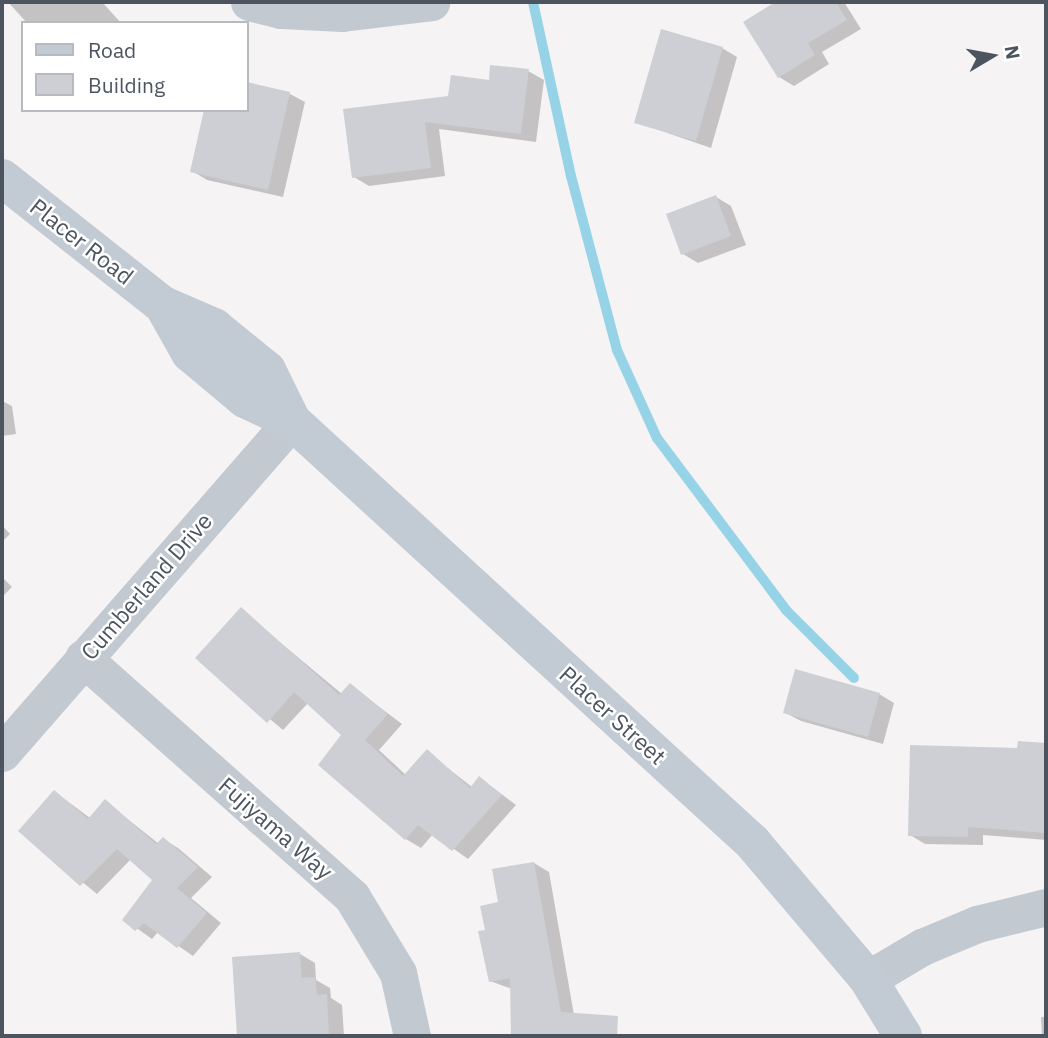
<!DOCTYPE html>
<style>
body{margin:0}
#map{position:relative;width:1048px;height:1038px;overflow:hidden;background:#f5f3f3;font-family:"IBM Plex Sans",sans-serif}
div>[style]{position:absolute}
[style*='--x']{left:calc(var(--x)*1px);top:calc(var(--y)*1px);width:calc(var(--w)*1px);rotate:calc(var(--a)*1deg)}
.shadow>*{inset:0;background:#0003}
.stream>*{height:10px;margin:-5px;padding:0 5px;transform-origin:5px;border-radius:5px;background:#97d3e7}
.building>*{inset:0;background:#cdcfd4}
.minor>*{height:37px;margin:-18.5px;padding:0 18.5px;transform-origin:18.5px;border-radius:18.5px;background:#c2c9d0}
.secondary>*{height:38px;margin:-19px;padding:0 19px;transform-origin:19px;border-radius:19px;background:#c2cad4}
span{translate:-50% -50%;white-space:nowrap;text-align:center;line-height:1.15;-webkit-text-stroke:5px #fff;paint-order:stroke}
.street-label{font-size:23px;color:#4c555f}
.frame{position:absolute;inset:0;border:4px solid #4c555f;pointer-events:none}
.legend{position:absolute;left:21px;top:21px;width:228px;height:91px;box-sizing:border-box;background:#fff;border:2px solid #b7bbbf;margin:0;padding:9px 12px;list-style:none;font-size:21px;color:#4c555f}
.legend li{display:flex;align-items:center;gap:14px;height:35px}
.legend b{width:35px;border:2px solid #b7bbbf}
.north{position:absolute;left:957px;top:21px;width:70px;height:70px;-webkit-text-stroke:5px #fff;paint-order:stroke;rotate:80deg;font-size:19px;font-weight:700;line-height:28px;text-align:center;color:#4c555f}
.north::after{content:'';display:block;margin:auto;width:24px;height:32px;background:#4c555f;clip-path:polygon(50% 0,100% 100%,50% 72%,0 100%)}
</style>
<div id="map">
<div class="shadow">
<div style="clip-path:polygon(8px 2px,102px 2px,121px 23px,27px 23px)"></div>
<div style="clip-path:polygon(778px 2px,844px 2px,861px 29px,822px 52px,829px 64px,794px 86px,779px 77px,745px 22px)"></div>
<div style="clip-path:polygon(722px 48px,737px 57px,711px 148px,636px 122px)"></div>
<div style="clip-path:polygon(528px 71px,544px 80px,536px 142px,439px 129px,445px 176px,369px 186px,354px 177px,449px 98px)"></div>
<div style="clip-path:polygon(247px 84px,290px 94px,305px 102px,283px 197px,207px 180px,192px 171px,247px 110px)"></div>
<div style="clip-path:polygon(716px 197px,731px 206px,746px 245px,698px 263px,683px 254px)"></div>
<div style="clip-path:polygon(2px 401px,12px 406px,16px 434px,2px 436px)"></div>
<div style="clip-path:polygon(2px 525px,10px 534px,2px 542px)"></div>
<div style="clip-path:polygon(2px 577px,12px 587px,2px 597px)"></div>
<div style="clip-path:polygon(241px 610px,342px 694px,350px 685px,402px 724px,379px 750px,406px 775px,427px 752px,472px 787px,480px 778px,516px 805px,468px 859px,433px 834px,421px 848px,406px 839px,343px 735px,308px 703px,283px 730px,197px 658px)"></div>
<div style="clip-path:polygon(879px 694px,894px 703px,883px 744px,801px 721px,786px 713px)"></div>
<div style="clip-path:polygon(1019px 743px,1046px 745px,1046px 840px,983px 835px,983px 845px,925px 844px,910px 835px,1019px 749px)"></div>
<div style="clip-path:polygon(55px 792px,90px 818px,105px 801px,159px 844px,163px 839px,178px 848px,212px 877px,191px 898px,221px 923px,193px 956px,158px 932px,152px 939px,124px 919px,155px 880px,131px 859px,97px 894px,20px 831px)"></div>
<div style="clip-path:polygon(534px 863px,549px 872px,574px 1015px,592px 1024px,591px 1036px,512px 1036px,512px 989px,490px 981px,487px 931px,500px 903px)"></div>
<div style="clip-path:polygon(300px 954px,315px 963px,316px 980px,330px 988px,331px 998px,342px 1005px,344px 1036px,239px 1036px,233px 959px)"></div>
<div style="clip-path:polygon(1041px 1017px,1046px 1017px,1046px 1036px,1042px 1036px)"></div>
</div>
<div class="stream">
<div style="--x:533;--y:2;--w:178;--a:77.7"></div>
<div style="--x:571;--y:176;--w:180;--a:75.2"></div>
<div style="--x:617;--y:350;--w:97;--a:65.6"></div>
<div style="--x:657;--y:438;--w:215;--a:53.1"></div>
<div style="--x:786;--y:610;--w:96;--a:45"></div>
</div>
<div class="building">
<div style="clip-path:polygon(775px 2px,836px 2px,847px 20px,808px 43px,815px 55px,778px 78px,743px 22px)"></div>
<div style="clip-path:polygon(661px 29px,723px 47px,696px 141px,634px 123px)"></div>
<div style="clip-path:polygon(490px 65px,529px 69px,521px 134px,425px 122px,431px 168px,352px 178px,343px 109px,448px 96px,451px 75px,489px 80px)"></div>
<div style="clip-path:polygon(247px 82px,290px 92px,268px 190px,190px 172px,204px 110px,247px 110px)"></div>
<div style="clip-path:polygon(716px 195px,731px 236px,681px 255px,666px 214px)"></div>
<div style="clip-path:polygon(241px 607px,339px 695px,350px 683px,388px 714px,365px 740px,403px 776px,427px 749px,470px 788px,479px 776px,502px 795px,452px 851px,418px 825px,405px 840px,318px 765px,341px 735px,294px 692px,267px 723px,195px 658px)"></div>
<div style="clip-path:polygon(795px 669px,880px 693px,868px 737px,783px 713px)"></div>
<div style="clip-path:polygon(1018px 741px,1046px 743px,1046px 833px,968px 827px,968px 837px,908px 836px,910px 745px,1017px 748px)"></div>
<div style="clip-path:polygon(54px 790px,88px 819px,105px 799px,156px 844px,163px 837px,198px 867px,177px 888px,207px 913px,177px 948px,144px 923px,135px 931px,122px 920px,152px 880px,117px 849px,80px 886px,18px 831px)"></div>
<div style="clip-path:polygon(534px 862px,561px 1012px,618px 1016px,617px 1036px,511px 1036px,510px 978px,489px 982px,478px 931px,485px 930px,480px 906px,498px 902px,492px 869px)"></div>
<div style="clip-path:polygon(300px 952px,302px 978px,315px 977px,317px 995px,327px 994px,329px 1036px,237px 1036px,232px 957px)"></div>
</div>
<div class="minor">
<div style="--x:249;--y:2;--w:33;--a:14"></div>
<div style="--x:281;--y:10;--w:61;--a:2.8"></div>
<div style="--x:342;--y:13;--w:90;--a:-7"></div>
<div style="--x:83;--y:658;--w:360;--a:41.6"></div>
<div style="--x:352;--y:897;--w:89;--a:58.8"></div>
<div style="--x:398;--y:973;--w:65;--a:77.5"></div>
<div style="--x:2;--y:753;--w:441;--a:-48.9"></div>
<div style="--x:868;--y:979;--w:63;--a:-30.7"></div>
<div style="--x:922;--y:947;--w:60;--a:-22.7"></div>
<div style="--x:977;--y:924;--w:71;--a:-13.8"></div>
</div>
<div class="secondary">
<div style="--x:2;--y:178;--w:205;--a:38.3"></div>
<div style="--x:163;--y:305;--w:56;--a:23.3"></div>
<div style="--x:214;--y:327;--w:68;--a:39.1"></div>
<div style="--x:267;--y:370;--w:57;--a:63.9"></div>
<div style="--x:163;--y:305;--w:55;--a:60.6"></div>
<div style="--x:190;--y:353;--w:72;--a:39.9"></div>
<div style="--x:245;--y:399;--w:52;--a:25.1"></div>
<div style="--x:292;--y:421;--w:624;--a:42.47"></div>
<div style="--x:752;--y:842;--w:180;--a:49.7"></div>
<div style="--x:868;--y:979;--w:67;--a:58.4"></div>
</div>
<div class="street-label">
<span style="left:82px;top:241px;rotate:38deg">Placer Road</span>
<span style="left:146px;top:586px;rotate:-49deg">Cumberland Drive</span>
<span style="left:613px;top:715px;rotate:42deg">Placer Street</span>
<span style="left:276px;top:828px;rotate:41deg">Fujiyama Way</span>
</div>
<div class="frame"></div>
<ul class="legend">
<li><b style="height:9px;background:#c2cad4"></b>Road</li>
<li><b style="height:19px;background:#cdcfd4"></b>Building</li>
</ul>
<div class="north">N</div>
</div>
